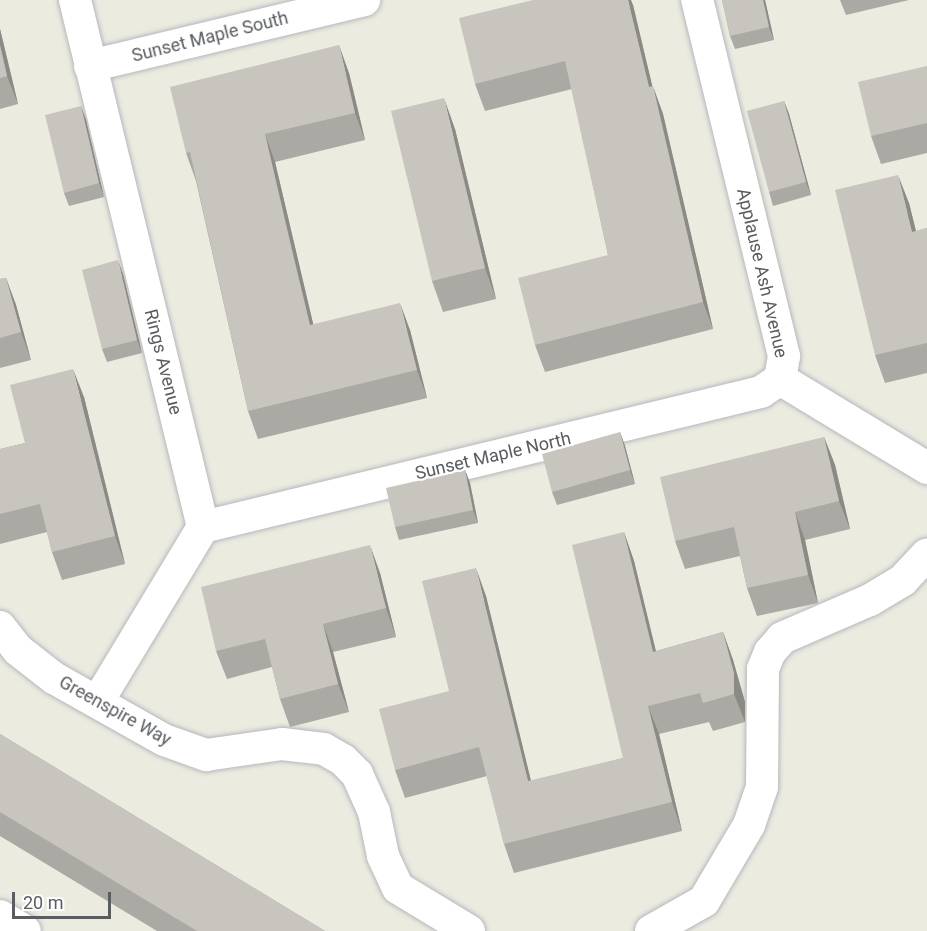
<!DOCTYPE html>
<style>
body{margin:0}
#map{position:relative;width:927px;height:931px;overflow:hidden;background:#ecebe0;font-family:Roboto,sans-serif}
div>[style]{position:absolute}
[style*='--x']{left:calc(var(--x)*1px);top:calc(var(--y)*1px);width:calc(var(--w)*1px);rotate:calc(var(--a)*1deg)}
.roads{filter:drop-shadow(0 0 2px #b6b7bd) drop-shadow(0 0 2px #b6b7bd)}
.street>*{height:32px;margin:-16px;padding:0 16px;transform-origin:16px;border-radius:16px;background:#fff}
.wall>*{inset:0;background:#aba9a3}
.shaded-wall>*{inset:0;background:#8b8a84}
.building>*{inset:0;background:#c7c5bd}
span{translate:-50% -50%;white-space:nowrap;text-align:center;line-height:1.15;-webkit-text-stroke:4.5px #fff;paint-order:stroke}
.street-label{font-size:18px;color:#595c61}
.scale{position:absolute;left:12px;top:892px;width:99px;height:27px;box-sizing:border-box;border:3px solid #595c61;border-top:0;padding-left:8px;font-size:18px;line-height:21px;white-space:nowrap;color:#595c61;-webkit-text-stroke:4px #fff;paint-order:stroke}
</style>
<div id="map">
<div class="roads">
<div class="street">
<div style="--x:75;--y:0;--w:542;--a:76.35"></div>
<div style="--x:203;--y:527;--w:203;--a:121.1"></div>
<div style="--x:90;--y:66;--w:282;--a:-13.5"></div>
<div style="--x:780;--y:379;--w:172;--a:31.2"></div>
<div style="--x:203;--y:527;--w:574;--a:-13.6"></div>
<div style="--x:761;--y:392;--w:23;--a:-34"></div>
<div style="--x:780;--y:379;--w:23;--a:-80"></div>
<div style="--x:784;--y:356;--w:366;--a:-103.7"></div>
<div style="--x:0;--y:627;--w:29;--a:52"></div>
<div style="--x:18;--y:650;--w:46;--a:37.9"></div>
<div style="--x:54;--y:678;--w:126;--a:29.4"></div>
<div style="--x:164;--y:740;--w:45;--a:19.7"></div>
<div style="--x:206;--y:755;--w:77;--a:-8.2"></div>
<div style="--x:282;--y:744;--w:42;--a:6.8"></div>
<div style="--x:324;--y:749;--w:22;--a:30"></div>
<div style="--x:343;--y:760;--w:20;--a:45"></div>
<div style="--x:357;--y:774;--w:42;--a:65.9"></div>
<div style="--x:374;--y:812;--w:45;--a:78.4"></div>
<div style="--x:383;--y:856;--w:35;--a:65"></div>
<div style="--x:398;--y:888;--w:83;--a:31.2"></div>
<div style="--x:0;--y:916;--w:29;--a:31"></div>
<div style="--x:651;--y:931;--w:61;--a:-29.5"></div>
<div style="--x:704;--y:901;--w:88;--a:-59.4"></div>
<div style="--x:749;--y:825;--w:40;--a:-71.1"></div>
<div style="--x:762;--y:787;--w:118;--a:-89.5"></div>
<div style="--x:763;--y:669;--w:18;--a:-68"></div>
<div style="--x:770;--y:652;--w:18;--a:-49"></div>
<div style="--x:782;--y:638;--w:96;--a:-23.4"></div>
<div style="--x:870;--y:600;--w:39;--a:-31"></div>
<div style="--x:903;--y:580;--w:35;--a:-47"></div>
</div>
</div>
<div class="wall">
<div style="clip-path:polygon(722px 0,765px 0,774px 40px,735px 49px,730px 36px)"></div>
<div style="clip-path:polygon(840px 0,909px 0,846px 15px)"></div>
<div style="clip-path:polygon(633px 5px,652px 86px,663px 114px,713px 329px,545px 372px,535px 345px,608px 255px,572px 89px,485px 111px,475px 84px)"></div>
<div style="clip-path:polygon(0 29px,18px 104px,0 109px)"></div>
<div style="clip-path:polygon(927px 66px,927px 153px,881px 164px,871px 136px)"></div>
<div style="clip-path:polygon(349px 73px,365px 140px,275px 162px,313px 324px,410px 330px,427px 398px,258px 439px,248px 411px,196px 181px,186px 153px)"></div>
<div style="clip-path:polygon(784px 101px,789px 114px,811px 195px,773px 206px,769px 192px)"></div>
<div style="clip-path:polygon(81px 106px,86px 120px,104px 197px,69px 206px,64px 193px)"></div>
<div style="clip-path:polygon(455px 129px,496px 299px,443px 312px,432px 281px)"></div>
<div style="clip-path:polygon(909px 203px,916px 231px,927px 228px,927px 373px,885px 383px,875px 355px)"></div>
<div style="clip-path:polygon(123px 274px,142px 353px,107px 362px,102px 349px)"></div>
<div style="clip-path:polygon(6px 278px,16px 305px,31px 360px,0 368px,0 279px)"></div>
<div style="clip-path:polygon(84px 397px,125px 564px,62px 580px,52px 552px,47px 532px,0 544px,0 449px,25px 443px)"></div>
<div style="clip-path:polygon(620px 432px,625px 446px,635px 484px,557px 505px,552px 492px)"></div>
<div style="clip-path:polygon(824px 437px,835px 465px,850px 529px,805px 540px,818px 603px,757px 616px,747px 588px,740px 556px,685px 569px,675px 541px)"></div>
<div style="clip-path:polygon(465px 470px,470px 483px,478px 523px,399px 540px,395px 527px)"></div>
<div style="clip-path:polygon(624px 532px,634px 561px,656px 651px,723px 632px,733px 660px,745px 702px,745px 722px,713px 731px,709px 722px,659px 734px,682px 831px,514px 873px,504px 844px,487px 776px,405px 798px,395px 770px,449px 691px,486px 596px,531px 781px,623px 758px)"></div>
<div style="clip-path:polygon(380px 573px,396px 637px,333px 652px,349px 712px,290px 727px,280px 699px,272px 667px,227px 679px,216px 651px)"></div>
<div style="clip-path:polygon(0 734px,325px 931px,157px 931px,0 836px)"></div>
</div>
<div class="shaded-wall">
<div style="clip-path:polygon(628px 0,631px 0,633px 5px,659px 114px,649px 87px)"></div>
<div style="clip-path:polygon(763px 0,765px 0,774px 40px,769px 27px)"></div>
<div style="clip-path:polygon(0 29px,18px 104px,7px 76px,0 45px)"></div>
<div style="clip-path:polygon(339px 45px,349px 73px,365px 140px,355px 113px)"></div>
<div style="clip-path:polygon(653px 86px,663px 114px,713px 329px,703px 302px)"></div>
<div style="clip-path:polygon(444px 98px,455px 129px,496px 299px,485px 268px)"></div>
<div style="clip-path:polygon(784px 101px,789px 114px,811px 195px,806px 182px)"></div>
<div style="clip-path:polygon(81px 106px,86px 120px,104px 197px,99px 183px)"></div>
<div style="clip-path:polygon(265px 134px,275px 162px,320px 353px,310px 325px)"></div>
<div style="clip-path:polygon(898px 175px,909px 203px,923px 260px,912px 232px)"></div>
<div style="clip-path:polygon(118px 260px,123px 274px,142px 353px,137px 340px)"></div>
<div style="clip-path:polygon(6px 278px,16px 305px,31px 360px,21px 332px)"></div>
<div style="clip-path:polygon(400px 303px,410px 330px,427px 398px,417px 370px)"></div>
<div style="clip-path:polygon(73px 369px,84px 397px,125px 564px,115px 536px)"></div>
<div style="clip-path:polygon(620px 432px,625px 446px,635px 484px,630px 470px)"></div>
<div style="clip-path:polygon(824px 437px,835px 465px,850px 529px,839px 501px)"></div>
<div style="clip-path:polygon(465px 470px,470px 483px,478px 523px,473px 510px)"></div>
<div style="clip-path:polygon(795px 512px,805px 540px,818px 603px,808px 575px)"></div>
<div style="clip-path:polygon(624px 532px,634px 561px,663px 681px,653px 652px)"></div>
<div style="clip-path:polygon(370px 545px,380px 573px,396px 637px,386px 608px)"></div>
<div style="clip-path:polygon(476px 568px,486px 596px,538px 810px,528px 781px)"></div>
<div style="clip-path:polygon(323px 624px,333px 652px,349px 712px,338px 684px)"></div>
<div style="clip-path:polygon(723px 632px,733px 660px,745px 702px,745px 722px,734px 694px)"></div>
<div style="clip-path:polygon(648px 706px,659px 734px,682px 831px,672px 802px)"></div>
</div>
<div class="building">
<div style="clip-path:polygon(533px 0,628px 0,649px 87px,653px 86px,703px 302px,535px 345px,518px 278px,608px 255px,565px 61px,475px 84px,459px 18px)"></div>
<div style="clip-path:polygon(722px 0,763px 0,769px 27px,730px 36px)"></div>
<div style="clip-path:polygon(0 45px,7px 76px,0 78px)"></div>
<div style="clip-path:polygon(339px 45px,355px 113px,265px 134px,292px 251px,310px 325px,400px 303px,417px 370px,248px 411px,190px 152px,186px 153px,170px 87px)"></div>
<div style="clip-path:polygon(927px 66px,927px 123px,871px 136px,858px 82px)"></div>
<div style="clip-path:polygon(444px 98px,485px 268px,432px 281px,391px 111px)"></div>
<div style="clip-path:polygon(784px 101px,806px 182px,769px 192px,747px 111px)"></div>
<div style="clip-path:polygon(81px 106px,99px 183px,64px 193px,45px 115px)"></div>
<div style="clip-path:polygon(898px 175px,912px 232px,927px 228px,927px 343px,875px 355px,835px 190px)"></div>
<div style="clip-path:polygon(118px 260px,137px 340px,102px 349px,82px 270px)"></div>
<div style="clip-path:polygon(6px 278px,21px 332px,0 338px,0 279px)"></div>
<div style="clip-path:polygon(73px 369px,115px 536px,52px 552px,40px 504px,0 514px,0 449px,25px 443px,10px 385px)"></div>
<div style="clip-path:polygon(620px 432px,630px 470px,552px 492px,542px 454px)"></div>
<div style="clip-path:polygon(824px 437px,839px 501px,795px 512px,808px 575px,747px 588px,734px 527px,675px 541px,660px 477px)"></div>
<div style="clip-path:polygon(465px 470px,473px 510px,395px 527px,386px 488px)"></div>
<div style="clip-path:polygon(624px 532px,653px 652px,723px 632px,734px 673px,734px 694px,703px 703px,700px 693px,648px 706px,672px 802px,504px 844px,479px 747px,395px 770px,379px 709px,449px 691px,422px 581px,476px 568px,528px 781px,623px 758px,572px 545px)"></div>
<div style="clip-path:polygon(370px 545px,386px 608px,323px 624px,338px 684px,280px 699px,265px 639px,216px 651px,201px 587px)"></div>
<div style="clip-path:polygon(0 734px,325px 931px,197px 931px,0 812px)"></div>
</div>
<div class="street-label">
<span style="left:210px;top:37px;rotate:-14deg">Sunset Maple South</span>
<span style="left:762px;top:273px;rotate:77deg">Applause Ash Avenue</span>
<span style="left:163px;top:362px;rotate:76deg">Rings Avenue</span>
<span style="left:493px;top:456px;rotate:-13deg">Sunset Maple North</span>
<span style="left:115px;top:711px;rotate:29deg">Greenspire Way</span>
</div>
<div class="scale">20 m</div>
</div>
